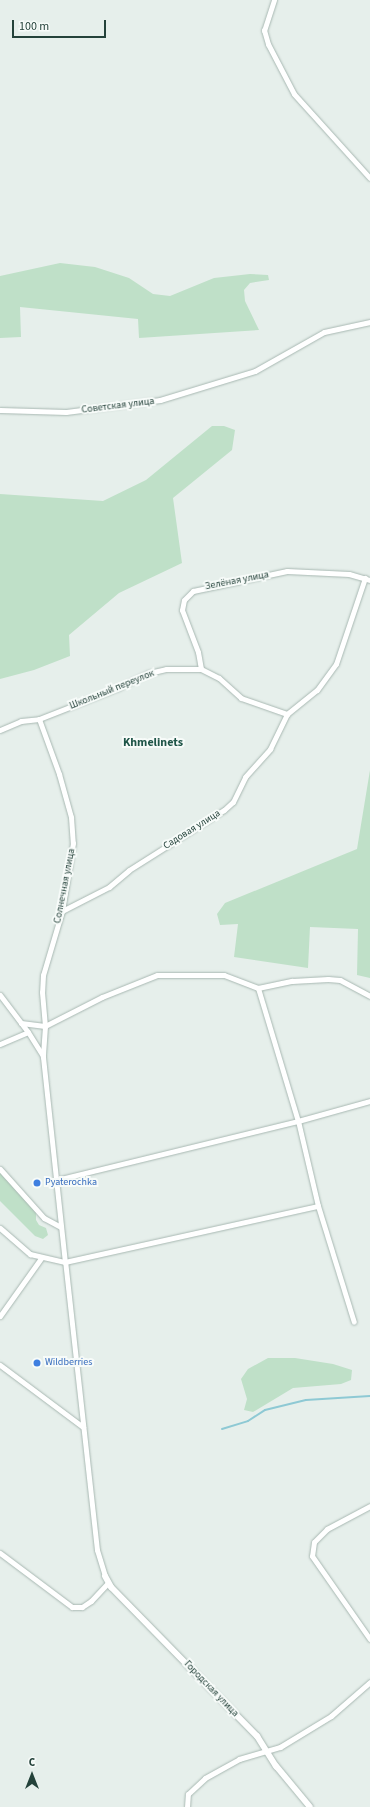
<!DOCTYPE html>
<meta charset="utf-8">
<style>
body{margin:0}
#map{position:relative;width:370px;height:1807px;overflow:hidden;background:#e6efeb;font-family:"Source Sans 3",sans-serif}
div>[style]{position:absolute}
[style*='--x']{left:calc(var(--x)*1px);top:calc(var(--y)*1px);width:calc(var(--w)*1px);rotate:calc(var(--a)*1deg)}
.green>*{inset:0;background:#bfe0c8}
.stream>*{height:2px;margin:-1px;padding:0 1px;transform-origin:1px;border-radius:1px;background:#8ec9d4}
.roads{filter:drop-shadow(0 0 1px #a8b8b2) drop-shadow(0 0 1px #a8b8b2)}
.minor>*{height:5px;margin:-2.5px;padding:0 2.5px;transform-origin:2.5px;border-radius:2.5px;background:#fff}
.tertiary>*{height:6px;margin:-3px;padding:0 3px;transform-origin:3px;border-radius:3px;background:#fff}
.dots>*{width:11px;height:11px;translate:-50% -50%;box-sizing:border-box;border:2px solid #f7fbf9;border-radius:50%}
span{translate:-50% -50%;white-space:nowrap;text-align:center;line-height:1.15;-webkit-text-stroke:4px #f7fbf9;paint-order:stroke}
.street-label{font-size:10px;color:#24423a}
.shop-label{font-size:10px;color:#366cbe}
.left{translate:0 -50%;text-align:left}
.quarter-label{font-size:12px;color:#1f5548;font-weight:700}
.north{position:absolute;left:12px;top:1755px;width:40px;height:40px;-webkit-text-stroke:3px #f7fbf9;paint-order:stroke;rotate:0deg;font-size:11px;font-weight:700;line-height:16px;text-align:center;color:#24423a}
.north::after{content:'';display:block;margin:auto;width:14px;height:18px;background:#24423a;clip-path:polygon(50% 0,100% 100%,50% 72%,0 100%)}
.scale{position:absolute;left:12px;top:20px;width:94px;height:18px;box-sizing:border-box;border:2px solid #24423a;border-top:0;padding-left:5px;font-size:12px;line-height:14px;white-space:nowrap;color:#24423a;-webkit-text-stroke:3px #f7fbf9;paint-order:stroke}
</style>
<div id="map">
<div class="green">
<div style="clip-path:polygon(60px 263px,95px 267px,129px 278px,153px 294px,170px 296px,214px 278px,250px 274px,268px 275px,269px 280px,250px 283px,244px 290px,245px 301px,259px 330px,139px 338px,138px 319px,20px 307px,21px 337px,0 338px,0 276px)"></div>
<div style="clip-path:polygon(212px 426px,224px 426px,235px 430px,232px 450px,173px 498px,182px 563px,119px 593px,69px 635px,70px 656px,34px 670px,0 679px,0 494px,103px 501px,146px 480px)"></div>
<div style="clip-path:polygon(370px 770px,370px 978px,357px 975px,358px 929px,310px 927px,308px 968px,234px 957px,238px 924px,220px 925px,217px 914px,225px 903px,357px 849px)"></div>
<div style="clip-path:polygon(0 1173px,36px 1211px,36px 1220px,39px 1225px,46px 1228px,48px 1235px,43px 1239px,35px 1236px,0 1201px)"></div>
<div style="clip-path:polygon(268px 1358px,295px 1358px,333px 1364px,352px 1370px,351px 1380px,341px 1384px,293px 1388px,253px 1412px,244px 1410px,247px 1399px,241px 1379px,248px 1369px)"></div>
</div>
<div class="stream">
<div style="--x:222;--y:1429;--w:27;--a:-17"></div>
<div style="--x:248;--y:1421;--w:20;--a:-33"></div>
<div style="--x:265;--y:1410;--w:42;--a:-13.7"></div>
<div style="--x:306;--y:1400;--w:64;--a:-3.6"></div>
</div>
<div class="roads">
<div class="minor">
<div style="--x:274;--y:0;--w:32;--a:108"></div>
<div style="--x:264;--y:30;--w:15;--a:74"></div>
<div style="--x:268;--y:44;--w:56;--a:62.5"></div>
<div style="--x:294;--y:94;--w:113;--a:47.9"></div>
<div style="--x:0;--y:410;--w:66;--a:1.7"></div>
<div style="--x:66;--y:412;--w:95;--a:-7.3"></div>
<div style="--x:160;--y:400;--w:99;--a:-17"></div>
<div style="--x:255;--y:371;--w:79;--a:-29.5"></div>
<div style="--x:324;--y:332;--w:47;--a:-12.3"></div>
<div style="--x:201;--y:669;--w:17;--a:-100"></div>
<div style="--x:198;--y:652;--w:45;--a:-110.9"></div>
<div style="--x:182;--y:610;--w:10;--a:-79"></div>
<div style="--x:184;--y:600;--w:13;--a:-45"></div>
<div style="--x:193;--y:591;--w:96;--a:-12"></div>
<div style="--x:287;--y:571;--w:62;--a:2.8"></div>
<div style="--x:349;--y:574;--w:22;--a:16"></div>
<div style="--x:39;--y:719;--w:59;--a:70"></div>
<div style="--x:59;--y:774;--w:45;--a:74.4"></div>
<div style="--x:71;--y:817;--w:26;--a:86"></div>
<div style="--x:73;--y:843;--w:69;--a:99.2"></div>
<div style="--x:62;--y:911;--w:67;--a:106.5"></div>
<div style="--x:43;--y:975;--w:17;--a:93"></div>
<div style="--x:42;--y:992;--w:34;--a:85"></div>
<div style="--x:45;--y:1026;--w:31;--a:94"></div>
<div style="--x:43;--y:1057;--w:206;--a:83.9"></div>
<div style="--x:0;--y:730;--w:23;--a:-23"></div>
<div style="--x:21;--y:721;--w:18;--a:-6"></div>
<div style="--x:39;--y:719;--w:85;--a:-21.4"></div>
<div style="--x:118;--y:688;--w:34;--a:-26"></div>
<div style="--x:149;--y:673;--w:17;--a:-13"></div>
<div style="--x:166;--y:669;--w:35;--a:0"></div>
<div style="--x:201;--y:669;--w:20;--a:27"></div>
<div style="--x:219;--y:678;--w:30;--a:42"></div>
<div style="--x:241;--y:698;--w:49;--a:19.2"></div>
<div style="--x:62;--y:911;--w:53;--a:-27.1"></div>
<div style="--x:109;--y:887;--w:26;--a:-40"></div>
<div style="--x:129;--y:870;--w:112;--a:-32.3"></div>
<div style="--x:224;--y:810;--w:12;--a:-42"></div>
<div style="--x:233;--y:802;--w:28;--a:-64"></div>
<div style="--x:245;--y:777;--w:38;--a:-48"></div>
<div style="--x:270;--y:749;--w:39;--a:-64"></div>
<div style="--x:287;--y:714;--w:38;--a:-39"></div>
<div style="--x:317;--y:690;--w:32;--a:-54"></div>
<div style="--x:336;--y:664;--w:91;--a:-71.4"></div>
<div style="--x:258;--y:988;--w:35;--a:-12"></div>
<div style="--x:292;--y:981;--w:36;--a:-3"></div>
<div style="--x:328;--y:979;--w:12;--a:5"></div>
<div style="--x:340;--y:980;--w:34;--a:28"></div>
<div style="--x:0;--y:995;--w:46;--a:52.9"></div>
<div style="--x:28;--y:1032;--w:28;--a:58"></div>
<div style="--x:21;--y:1023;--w:24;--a:7"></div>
<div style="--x:45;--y:1026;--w:64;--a:-27"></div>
<div style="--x:102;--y:997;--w:59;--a:-21.8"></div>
<div style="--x:157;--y:975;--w:67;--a:0"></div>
<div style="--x:224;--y:975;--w:36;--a:21"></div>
<div style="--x:258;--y:988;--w:139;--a:73.3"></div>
<div style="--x:298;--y:1121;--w:249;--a:166.3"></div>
<div style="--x:0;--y:1044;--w:30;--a:-23"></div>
<div style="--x:0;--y:1169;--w:66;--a:48.1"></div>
<div style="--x:44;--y:1218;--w:19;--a:28"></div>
<div style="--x:318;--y:1206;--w:121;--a:72.8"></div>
<div style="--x:0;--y:1228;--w:40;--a:41"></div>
<div style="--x:30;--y:1254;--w:36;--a:13"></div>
<div style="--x:0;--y:1316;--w:72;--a:-54.6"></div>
<div style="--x:0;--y:1365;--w:104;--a:36.8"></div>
<div style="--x:370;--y:1506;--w:49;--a:151.9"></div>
<div style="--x:327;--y:1529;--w:18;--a:135"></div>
<div style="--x:314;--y:1542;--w:14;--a:98"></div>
<div style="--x:312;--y:1556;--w:101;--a:55.1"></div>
<div style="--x:0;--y:1553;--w:90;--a:36.9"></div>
<div style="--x:72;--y:1607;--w:10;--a:0"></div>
<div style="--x:82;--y:1607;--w:11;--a:-34"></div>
<div style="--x:91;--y:1601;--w:25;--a:-47"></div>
<div style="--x:105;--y:1576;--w:27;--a:-107"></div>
<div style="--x:97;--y:1550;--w:290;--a:-96.3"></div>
<div style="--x:65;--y:1262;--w:259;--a:-12.5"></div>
<div style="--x:318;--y:1206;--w:87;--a:-103.2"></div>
<div style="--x:298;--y:1121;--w:75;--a:-15.5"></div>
<div style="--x:187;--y:1807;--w:13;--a:-86"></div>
<div style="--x:188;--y:1794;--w:23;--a:-43"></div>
<div style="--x:205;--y:1778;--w:39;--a:-29"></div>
<div style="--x:239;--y:1759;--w:43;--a:-16.3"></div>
<div style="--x:280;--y:1747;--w:60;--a:-31.3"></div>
<div style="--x:331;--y:1716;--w:52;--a:-41.1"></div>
</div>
<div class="tertiary">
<div style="--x:105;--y:1576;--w:13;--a:61"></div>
<div style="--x:111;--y:1587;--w:209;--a:45.6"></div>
<div style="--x:257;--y:1736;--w:36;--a:58"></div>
<div style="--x:276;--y:1766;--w:53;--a:50.3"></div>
</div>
</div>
<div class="dots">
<div style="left:37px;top:1183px;background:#3f7fe0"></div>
<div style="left:37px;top:1363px;background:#3f7fe0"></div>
</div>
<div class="street-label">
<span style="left:118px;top:406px;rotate:-7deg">Советская улица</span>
<span style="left:237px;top:581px;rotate:-11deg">Зелёная улица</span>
<span style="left:112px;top:690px;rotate:-22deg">Школьный переулок</span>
<span style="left:192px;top:830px;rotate:-32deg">Садовая улица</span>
<span style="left:65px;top:886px;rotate:-79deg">Солнечная улица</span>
<span style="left:211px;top:1689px;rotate:46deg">Городская улица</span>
</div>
<div class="shop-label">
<span class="left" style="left:45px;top:1183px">Pyaterochka</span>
<span class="left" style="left:45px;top:1363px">Wildberries</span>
</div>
<div class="quarter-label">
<span style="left:153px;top:743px">Khmelinets</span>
</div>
<div class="north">С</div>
<div class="scale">100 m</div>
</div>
